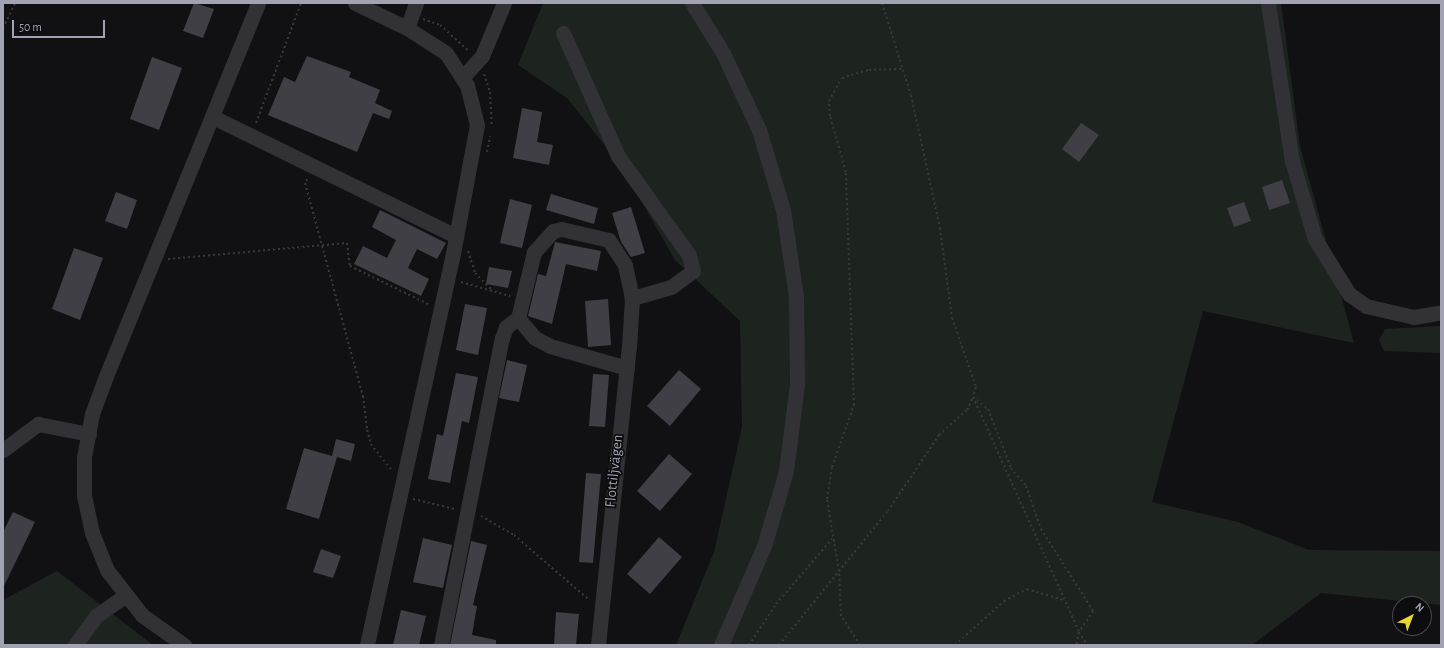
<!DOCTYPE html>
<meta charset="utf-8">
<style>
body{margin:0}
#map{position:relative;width:1444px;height:648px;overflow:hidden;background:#111012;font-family:"Alegreya Sans",sans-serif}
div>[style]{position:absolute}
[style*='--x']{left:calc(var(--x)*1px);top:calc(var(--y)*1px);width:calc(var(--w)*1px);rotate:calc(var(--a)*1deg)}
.green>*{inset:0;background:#1d241f}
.building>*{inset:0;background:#403f45}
.path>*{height:2px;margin-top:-1px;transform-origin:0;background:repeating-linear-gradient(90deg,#38383d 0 2px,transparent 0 5px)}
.minor>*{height:15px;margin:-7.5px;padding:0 7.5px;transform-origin:7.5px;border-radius:7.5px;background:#323236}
span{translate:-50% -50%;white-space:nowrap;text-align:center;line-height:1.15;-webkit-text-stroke:3.5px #0c0b0d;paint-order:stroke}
.street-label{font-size:15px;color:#a2a3b2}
.frame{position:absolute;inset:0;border:4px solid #a2a3b2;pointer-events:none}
.north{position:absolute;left:1392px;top:596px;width:40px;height:40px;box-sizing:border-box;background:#0c0b0d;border:1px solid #48484f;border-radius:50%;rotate:42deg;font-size:11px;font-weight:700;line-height:16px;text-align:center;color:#a2a3b2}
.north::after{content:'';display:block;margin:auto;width:14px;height:18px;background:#e8d732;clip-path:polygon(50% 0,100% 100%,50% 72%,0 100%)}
.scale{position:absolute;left:12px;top:20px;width:93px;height:18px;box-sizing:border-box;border:2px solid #a2a3b2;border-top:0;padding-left:5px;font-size:12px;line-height:14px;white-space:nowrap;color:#a2a3b2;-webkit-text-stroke:3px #0c0b0d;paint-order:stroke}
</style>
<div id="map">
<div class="green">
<div style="clip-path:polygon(543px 3px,1281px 3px,1300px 146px,1354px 343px,1203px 311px,1152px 502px,1238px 522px,1309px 550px,1441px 551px,1441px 605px,1321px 593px,1252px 645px,676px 645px,714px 552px,742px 427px,740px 321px,675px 260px,622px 167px,567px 98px,518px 65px)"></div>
<div style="clip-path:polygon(1441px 326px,1441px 353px,1384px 351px,1379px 340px,1385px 329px)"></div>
<div style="clip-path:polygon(57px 571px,153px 645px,3px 645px,3px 600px)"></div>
</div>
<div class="building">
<div style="clip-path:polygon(194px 3px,214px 9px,203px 38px,183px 31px)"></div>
<div style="clip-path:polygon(307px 56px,351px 72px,349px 77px,380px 90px,375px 103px,392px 111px,389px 119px,373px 113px,357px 152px,268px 115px,284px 77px,295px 82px)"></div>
<div style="clip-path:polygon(152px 57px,182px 68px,159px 130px,130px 119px)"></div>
<div style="clip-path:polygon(522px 108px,542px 112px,537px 142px,553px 145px,549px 165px,513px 158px)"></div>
<div style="clip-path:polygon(1081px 123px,1099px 135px,1079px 162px,1062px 149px)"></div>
<div style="clip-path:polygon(1282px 180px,1290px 203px,1269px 210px,1262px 187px)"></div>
<div style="clip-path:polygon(116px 192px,137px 200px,127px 229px,105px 221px)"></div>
<div style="clip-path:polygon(551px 194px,598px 208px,594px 224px,546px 210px)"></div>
<div style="clip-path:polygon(510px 199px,532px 205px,522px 248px,500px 243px)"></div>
<div style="clip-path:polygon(1244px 202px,1251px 221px,1234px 227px,1227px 208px)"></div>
<div style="clip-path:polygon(631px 207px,645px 253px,631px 257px,621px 242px,612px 213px)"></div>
<div style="clip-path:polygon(380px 210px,446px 243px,437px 259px,417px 249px,408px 268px,429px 279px,421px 296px,354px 264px,363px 246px,387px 258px,396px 240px,372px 227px)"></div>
<div style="clip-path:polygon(555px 242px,601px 251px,597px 271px,566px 264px,552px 324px,528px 316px,538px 274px,546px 276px)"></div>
<div style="clip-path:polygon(74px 248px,103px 258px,80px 320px,52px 309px)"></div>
<div style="clip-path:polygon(489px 267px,512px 271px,508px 288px,486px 284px)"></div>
<div style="clip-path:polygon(608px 299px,611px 345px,588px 347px,585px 301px)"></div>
<div style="clip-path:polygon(465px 304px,487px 308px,478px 355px,456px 350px)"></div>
<div style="clip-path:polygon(507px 360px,527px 365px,519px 402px,499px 398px)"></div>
<div style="clip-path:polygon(679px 370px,701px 389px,670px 426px,647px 406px)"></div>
<div style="clip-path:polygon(456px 373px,478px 377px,469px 423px,462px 421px,450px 483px,428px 479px,437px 434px,443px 436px)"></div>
<div style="clip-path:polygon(593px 374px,609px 375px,605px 427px,589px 426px)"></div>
<div style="clip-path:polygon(336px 439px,355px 444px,351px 461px,337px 457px,319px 519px,286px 509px,304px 448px,332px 456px)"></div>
<div style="clip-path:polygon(669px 454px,692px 474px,660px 511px,637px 491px)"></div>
<div style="clip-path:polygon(586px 473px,601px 474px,593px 563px,579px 562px)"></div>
<div style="clip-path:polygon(13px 512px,35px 522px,3px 588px,3px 532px)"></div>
<div style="clip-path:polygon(659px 537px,682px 557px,650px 594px,627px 574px)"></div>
<div style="clip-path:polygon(423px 538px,452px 545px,443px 588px,413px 582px)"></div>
<div style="clip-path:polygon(471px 541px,487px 545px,473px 605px,477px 606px,472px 635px,496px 640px,496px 645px,450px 645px)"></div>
<div style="clip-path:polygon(321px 549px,341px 556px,333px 578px,313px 572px)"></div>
<div style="clip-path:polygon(401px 610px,426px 616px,419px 645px,393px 645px)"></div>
<div style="clip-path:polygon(556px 612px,579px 614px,576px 645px,554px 645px)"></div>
</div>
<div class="path">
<div style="--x:882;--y:3;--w:96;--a:72.5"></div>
<div style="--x:911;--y:95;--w:136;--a:77.7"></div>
<div style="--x:940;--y:228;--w:91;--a:82.4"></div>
<div style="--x:952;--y:318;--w:73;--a:70.8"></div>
<div style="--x:976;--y:387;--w:10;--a:107"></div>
<div style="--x:973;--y:397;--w:258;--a:65.7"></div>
<div style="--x:1079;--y:632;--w:13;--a:103"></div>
<div style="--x:423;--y:19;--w:18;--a:19"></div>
<div style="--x:440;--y:25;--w:38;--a:42"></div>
<div style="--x:3;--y:28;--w:28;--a:-64"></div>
<div style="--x:484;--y:74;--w:19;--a:72"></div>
<div style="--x:490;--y:92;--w:34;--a:87"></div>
<div style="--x:256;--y:123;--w:128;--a:-69.4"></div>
<div style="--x:487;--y:152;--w:16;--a:-79"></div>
<div style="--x:307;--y:179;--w:4;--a:117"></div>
<div style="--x:305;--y:183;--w:221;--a:74.8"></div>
<div style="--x:363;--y:396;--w:34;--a:83"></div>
<div style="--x:367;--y:430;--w:15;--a:74"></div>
<div style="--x:371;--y:444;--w:33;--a:52"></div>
<div style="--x:468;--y:251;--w:23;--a:72"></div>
<div style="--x:475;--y:273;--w:25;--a:45"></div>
<div style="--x:168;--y:259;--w:180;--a:-5.1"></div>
<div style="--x:347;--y:243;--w:23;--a:83"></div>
<div style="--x:350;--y:266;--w:87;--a:26"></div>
<div style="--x:461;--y:282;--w:51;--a:15.9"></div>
<div style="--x:413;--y:499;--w:43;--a:13.4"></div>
<div style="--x:481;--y:516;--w:38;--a:30"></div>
<div style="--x:514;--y:535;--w:99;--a:40.9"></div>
<div style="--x:749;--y:645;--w:49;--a:-56.6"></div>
<div style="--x:776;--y:604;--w:86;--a:-49.3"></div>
<div style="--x:779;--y:645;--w:173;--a:-50.9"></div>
<div style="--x:888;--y:511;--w:92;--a:-56.1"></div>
<div style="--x:939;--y:435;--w:38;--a:-42"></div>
<div style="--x:967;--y:410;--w:14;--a:-65"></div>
<div style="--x:973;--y:397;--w:19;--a:39"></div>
<div style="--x:988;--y:409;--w:63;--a:68.7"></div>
<div style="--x:1011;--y:468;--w:23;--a:50"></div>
<div style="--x:1026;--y:486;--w:46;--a:70.8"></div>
<div style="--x:1041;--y:529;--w:97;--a:57.6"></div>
<div style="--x:1093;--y:611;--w:25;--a:124"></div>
<div style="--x:1079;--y:632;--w:15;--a:58"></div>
<div style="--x:860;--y:645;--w:35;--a:-123"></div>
<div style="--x:841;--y:616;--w:45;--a:-92.5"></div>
<div style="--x:839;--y:571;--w:73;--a:-99.5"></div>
<div style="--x:827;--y:499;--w:32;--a:-81"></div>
<div style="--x:832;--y:467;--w:66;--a:-70.5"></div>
<div style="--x:854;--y:405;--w:233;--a:-92"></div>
<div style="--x:846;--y:172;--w:58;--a:-105.9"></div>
<div style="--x:830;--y:116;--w:15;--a:-94"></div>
<div style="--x:829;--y:101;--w:26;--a:-61"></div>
<div style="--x:842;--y:78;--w:28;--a:-17"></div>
<div style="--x:869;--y:70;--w:35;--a:-2"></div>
<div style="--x:955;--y:645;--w:66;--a:-41.9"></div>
<div style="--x:1004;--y:601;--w:26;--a:-28"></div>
<div style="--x:1027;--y:589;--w:37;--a:17"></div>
</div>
<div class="minor">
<div style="--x:355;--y:3;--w:58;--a:25.7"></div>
<div style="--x:407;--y:28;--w:46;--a:32.7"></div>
<div style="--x:446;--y:53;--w:38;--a:57"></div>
<div style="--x:467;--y:85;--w:41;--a:76"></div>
<div style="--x:477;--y:125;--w:135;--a:100.6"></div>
<div style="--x:452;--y:258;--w:396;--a:102.4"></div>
<div style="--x:692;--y:3;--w:59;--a:58.2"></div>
<div style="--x:723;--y:53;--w:85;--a:64.9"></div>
<div style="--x:759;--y:130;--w:84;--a:73.3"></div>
<div style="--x:783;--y:210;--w:87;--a:81.4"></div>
<div style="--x:796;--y:296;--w:88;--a:89.3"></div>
<div style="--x:797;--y:384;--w:88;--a:97.2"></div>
<div style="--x:786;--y:471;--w:78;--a:106.3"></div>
<div style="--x:764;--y:546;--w:108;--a:113.5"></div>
<div style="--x:1268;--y:3;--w:160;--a:81.4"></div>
<div style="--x:1292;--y:161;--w:81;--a:73.6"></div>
<div style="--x:1315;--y:239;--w:65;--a:58.3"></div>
<div style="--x:1349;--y:294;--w:21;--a:35"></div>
<div style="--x:1366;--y:306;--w:49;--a:12.9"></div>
<div style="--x:1414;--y:317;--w:27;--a:-10"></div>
<div style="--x:407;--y:28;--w:27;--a:-70"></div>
<div style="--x:563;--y:33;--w:135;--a:65.9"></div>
<div style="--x:618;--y:156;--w:122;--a:54.4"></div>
<div style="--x:689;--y:255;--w:16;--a:76"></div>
<div style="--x:693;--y:271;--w:27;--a:144"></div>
<div style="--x:671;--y:287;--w:41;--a:164.2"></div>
<div style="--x:463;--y:77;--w:28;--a:-48"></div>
<div style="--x:482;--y:56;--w:57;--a:-67.5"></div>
<div style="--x:213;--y:117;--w:271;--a:26.1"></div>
<div style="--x:3;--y:450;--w:44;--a:-36.6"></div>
<div style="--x:38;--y:424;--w:52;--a:11.1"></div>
<div style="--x:75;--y:645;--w:36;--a:-54"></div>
<div style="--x:96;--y:616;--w:35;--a:-35"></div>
<div style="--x:184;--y:645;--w:52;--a:-144.5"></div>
<div style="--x:142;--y:615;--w:57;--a:-127.9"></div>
<div style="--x:107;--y:570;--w:40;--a:-112"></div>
<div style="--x:92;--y:533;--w:39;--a:-102"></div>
<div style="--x:84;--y:495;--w:38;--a:-90"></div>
<div style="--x:84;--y:457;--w:44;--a:-79.5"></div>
<div style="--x:92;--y:414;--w:40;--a:-69.8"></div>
<div style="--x:106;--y:376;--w:403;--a:-67.8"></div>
<div style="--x:441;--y:645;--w:313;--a:-78.8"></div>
<div style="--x:502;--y:338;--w:12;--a:-70"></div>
<div style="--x:506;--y:327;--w:15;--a:-37"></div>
<div style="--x:598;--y:645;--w:300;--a:-84.1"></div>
<div style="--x:629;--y:347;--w:49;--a:-86.5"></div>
<div style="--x:632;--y:298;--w:34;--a:-102"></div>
<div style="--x:625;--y:265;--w:30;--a:-123"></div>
<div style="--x:609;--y:240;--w:49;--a:-167.1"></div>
<div style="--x:561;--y:229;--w:8;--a:166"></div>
<div style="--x:553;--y:231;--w:28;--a:132"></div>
<div style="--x:534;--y:252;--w:68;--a:103.6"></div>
<div style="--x:518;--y:318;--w:26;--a:50"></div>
<div style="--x:535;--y:338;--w:17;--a:28"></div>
<div style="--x:550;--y:346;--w:80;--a:15.9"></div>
</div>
<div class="street-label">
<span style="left:614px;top:471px;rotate:-84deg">Flottiljvägen</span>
</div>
<div class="frame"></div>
<div class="north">N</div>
<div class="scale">50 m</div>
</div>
